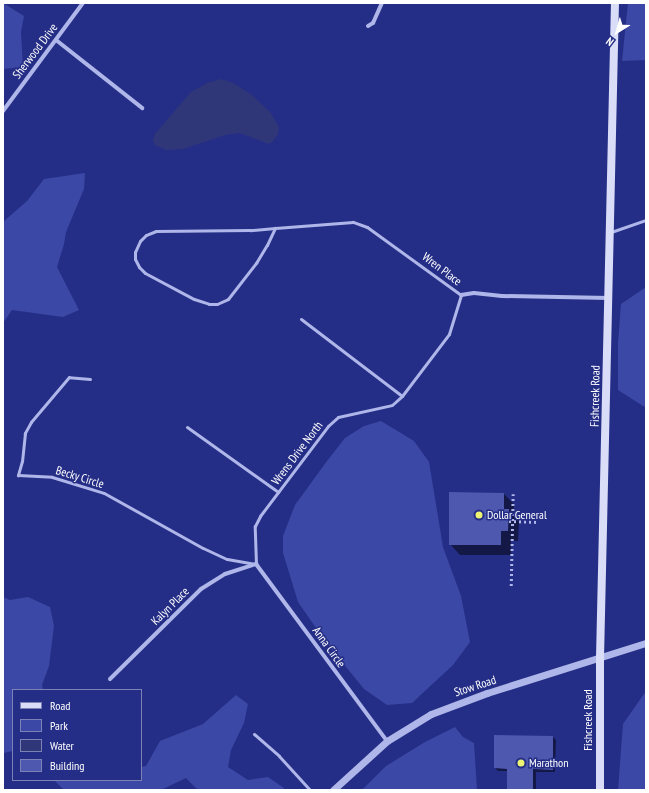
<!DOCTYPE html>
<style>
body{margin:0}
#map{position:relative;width:649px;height:793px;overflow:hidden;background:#252e86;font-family:"PT Sans Narrow",sans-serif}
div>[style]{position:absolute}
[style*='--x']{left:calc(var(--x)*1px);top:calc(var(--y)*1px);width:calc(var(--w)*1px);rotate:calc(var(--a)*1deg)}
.green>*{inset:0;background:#3c48a5}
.water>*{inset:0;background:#303779}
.shadow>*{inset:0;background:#0007}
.building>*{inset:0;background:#4d58ae}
.path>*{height:2.5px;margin-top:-1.25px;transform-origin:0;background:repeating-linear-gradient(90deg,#afb6e9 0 2px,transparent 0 5px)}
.service>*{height:3px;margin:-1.5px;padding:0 1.5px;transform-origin:1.5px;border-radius:1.5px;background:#afb6e9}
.minor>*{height:4px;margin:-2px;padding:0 2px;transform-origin:2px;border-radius:2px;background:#afb6e9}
.tertiary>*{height:7px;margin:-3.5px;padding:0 3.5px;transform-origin:3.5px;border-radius:3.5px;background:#afb6e9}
.secondary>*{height:8px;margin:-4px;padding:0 4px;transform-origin:4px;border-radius:4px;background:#daddf7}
.dots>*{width:11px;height:11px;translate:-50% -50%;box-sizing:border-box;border:2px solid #252e86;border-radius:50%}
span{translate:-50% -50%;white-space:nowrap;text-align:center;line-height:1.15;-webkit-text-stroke:3px #252e86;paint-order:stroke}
.street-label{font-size:12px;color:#fff}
.poi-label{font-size:12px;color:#fff}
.left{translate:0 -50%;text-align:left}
.frame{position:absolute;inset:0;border:4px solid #fff;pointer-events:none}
.legend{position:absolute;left:12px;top:689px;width:130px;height:92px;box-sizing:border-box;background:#252e86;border:1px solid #7c82b6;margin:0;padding:5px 7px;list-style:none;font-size:12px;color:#fff}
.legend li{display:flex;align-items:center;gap:8px;height:20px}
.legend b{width:20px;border:1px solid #7c82b6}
.north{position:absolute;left:597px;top:12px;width:40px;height:40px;-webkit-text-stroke:3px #252e86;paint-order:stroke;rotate:217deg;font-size:11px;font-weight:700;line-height:16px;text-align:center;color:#fff}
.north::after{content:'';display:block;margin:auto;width:14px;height:18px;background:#fff;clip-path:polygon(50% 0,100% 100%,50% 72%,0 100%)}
</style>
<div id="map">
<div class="green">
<div style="clip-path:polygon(3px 3px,24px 16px,21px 32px,23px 67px,3px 69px)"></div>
<div style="clip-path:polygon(628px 3px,646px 3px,646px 60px,622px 61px)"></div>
<div style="clip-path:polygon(85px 173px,84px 189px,66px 232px,64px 244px,57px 267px,79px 310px,63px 317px,12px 310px,3px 323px,3px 222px,27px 201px,44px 179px)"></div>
<div style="clip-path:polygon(646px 287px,646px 407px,643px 406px,618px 390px,618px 343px,621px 304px)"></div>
<div style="clip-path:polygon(381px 421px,414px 441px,429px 462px,443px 547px,461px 596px,470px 642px,453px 665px,412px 703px,387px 705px,364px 689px,325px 641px,298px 602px,283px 553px,283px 536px,295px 505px,327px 461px,345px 438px,364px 426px)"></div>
<div style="clip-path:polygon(3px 597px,10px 600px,28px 597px,50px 607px,54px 626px,49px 666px,42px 685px,43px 690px,13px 690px,13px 751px,3px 753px)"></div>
<div style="clip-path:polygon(646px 691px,646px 790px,618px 790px,623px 724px)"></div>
<div style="clip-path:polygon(236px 695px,248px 704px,244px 723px,231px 750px,228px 767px,248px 780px,268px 777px,284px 788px,283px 790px,198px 790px,186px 778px,161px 790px,64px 790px,54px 780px,141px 780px,141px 767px,146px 766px,160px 741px,203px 724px)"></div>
<div style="clip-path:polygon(455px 727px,463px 737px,474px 743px,477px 790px,362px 790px,386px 766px,425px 742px)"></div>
</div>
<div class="water">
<div style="clip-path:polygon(221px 79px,233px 83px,252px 95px,270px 112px,279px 127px,278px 134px,273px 141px,269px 144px,240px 133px,225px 135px,183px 149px,166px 150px,155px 145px,153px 141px,155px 134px,191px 92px,207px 83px)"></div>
</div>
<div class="shadow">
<div style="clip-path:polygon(504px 494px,514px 504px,514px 516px,519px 521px,518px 541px,511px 541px,511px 555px,460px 555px,450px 544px)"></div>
<div style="clip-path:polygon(553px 737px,556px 740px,555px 772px,536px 772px,536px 790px,508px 790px,508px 771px,498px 771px,495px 768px)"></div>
</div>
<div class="building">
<div style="clip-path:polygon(449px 492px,504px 493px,504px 509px,509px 509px,508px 531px,501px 531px,501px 545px,449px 545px)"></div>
<div style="clip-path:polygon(494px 735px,553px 736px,553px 770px,533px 769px,533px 790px,507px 790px,507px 769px,494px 768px)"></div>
</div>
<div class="path">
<div style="--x:509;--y:521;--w:30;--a:2"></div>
<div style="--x:511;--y:586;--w:92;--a:-88.8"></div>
</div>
<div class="service">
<div style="--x:611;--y:232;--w:37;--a:-19"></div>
<div style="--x:301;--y:319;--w:127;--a:37.3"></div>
<div style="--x:90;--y:379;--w:21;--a:-175"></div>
<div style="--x:69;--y:377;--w:59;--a:130.2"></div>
<div style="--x:31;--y:422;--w:13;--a:119"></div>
<div style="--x:25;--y:433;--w:28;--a:96"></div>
<div style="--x:22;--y:461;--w:15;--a:106"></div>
<div style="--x:18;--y:475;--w:34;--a:3"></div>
<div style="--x:52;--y:477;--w:54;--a:17.1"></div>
<div style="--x:104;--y:493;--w:113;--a:29.1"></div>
<div style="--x:203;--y:548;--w:26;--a:25"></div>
<div style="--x:227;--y:559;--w:29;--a:10"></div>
<div style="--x:256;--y:564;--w:38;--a:-92"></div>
<div style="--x:255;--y:526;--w:11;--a:-63"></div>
<div style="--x:260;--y:516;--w:113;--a:-52.9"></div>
<div style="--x:328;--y:426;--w:13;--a:-42"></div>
<div style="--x:338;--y:417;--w:55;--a:-12.5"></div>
<div style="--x:392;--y:405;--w:13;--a:-42"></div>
<div style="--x:402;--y:396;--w:78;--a:-52.8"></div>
<div style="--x:449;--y:334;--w:41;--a:-72.9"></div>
<div style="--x:461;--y:295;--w:116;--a:-144.1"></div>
<div style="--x:367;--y:227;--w:15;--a:-160"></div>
<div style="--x:353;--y:222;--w:78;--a:175.6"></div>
<div style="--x:275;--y:228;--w:25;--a:175"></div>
<div style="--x:250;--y:230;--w:94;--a:179.4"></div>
<div style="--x:156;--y:231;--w:11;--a:158"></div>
<div style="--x:146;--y:235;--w:8;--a:135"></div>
<div style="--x:140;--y:241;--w:12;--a:114"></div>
<div style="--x:135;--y:252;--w:7;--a:90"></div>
<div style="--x:135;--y:259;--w:9;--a:63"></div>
<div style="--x:139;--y:267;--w:8;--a:45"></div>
<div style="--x:145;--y:273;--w:55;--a:28"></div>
<div style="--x:194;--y:299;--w:16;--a:18"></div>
<div style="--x:209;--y:304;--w:8;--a:0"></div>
<div style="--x:217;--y:304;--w:12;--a:-24"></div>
<div style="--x:228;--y:299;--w:46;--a:-52.1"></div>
<div style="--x:256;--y:263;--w:21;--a:-59"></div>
<div style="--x:267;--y:245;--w:19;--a:-65"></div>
<div style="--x:187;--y:427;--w:112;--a:35.5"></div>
<div style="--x:254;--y:734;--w:33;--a:41"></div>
<div style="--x:279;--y:756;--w:46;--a:47.6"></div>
</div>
<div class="minor">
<div style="--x:368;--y:26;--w:6;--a:-31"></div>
<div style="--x:373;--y:23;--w:22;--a:-66"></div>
<div style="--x:56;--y:40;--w:110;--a:38.3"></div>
<div style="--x:3;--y:111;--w:134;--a:-53.5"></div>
<div style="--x:461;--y:295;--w:13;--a:-9"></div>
<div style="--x:474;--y:293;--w:28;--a:6"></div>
<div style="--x:502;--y:296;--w:107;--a:1.1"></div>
<div style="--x:110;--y:679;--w:128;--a:-44.7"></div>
<div style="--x:201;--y:589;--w:28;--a:-32"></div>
<div style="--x:225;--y:574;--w:33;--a:-18"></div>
<div style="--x:256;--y:564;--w:220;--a:53.5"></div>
</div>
<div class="tertiary">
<div style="--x:333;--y:790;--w:73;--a:-42.2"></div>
<div style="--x:387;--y:741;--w:52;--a:-31.5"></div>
<div style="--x:431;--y:714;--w:60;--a:-20.6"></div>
<div style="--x:487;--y:693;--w:167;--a:-17.5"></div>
</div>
<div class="secondary">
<div style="--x:600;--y:790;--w:132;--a:-90"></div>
<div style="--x:600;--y:658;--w:655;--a:-88.69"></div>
</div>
<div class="dots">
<div style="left:479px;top:515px;background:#edf373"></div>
<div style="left:521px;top:763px;background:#edf373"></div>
</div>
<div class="street-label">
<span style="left:35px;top:51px;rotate:-53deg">Sherwood Drive</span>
<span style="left:442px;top:269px;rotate:37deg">Wren Place</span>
<span style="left:595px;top:396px;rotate:-89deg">Fishcreek Road</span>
<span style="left:297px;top:453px;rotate:-53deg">Wrens Drive North</span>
<span style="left:80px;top:477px;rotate:17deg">Becky Circle</span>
<span style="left:170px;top:606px;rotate:-45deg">Kalyn Place</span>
<span style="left:329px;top:647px;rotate:54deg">Anna Circle</span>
<span style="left:475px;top:686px;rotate:-18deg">Stow Road</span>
<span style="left:588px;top:720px;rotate:-90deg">Fishcreek Road</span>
</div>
<div class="poi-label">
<span class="left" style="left:487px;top:515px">Dollar General</span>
<span class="left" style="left:529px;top:763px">Marathon</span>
</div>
<div class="frame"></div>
<ul class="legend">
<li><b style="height:5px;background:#daddf7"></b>Road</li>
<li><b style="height:11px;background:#3c48a5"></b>Park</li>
<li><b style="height:11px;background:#303779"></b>Water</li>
<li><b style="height:11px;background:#4d58ae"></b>Building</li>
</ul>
<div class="north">N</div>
</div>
